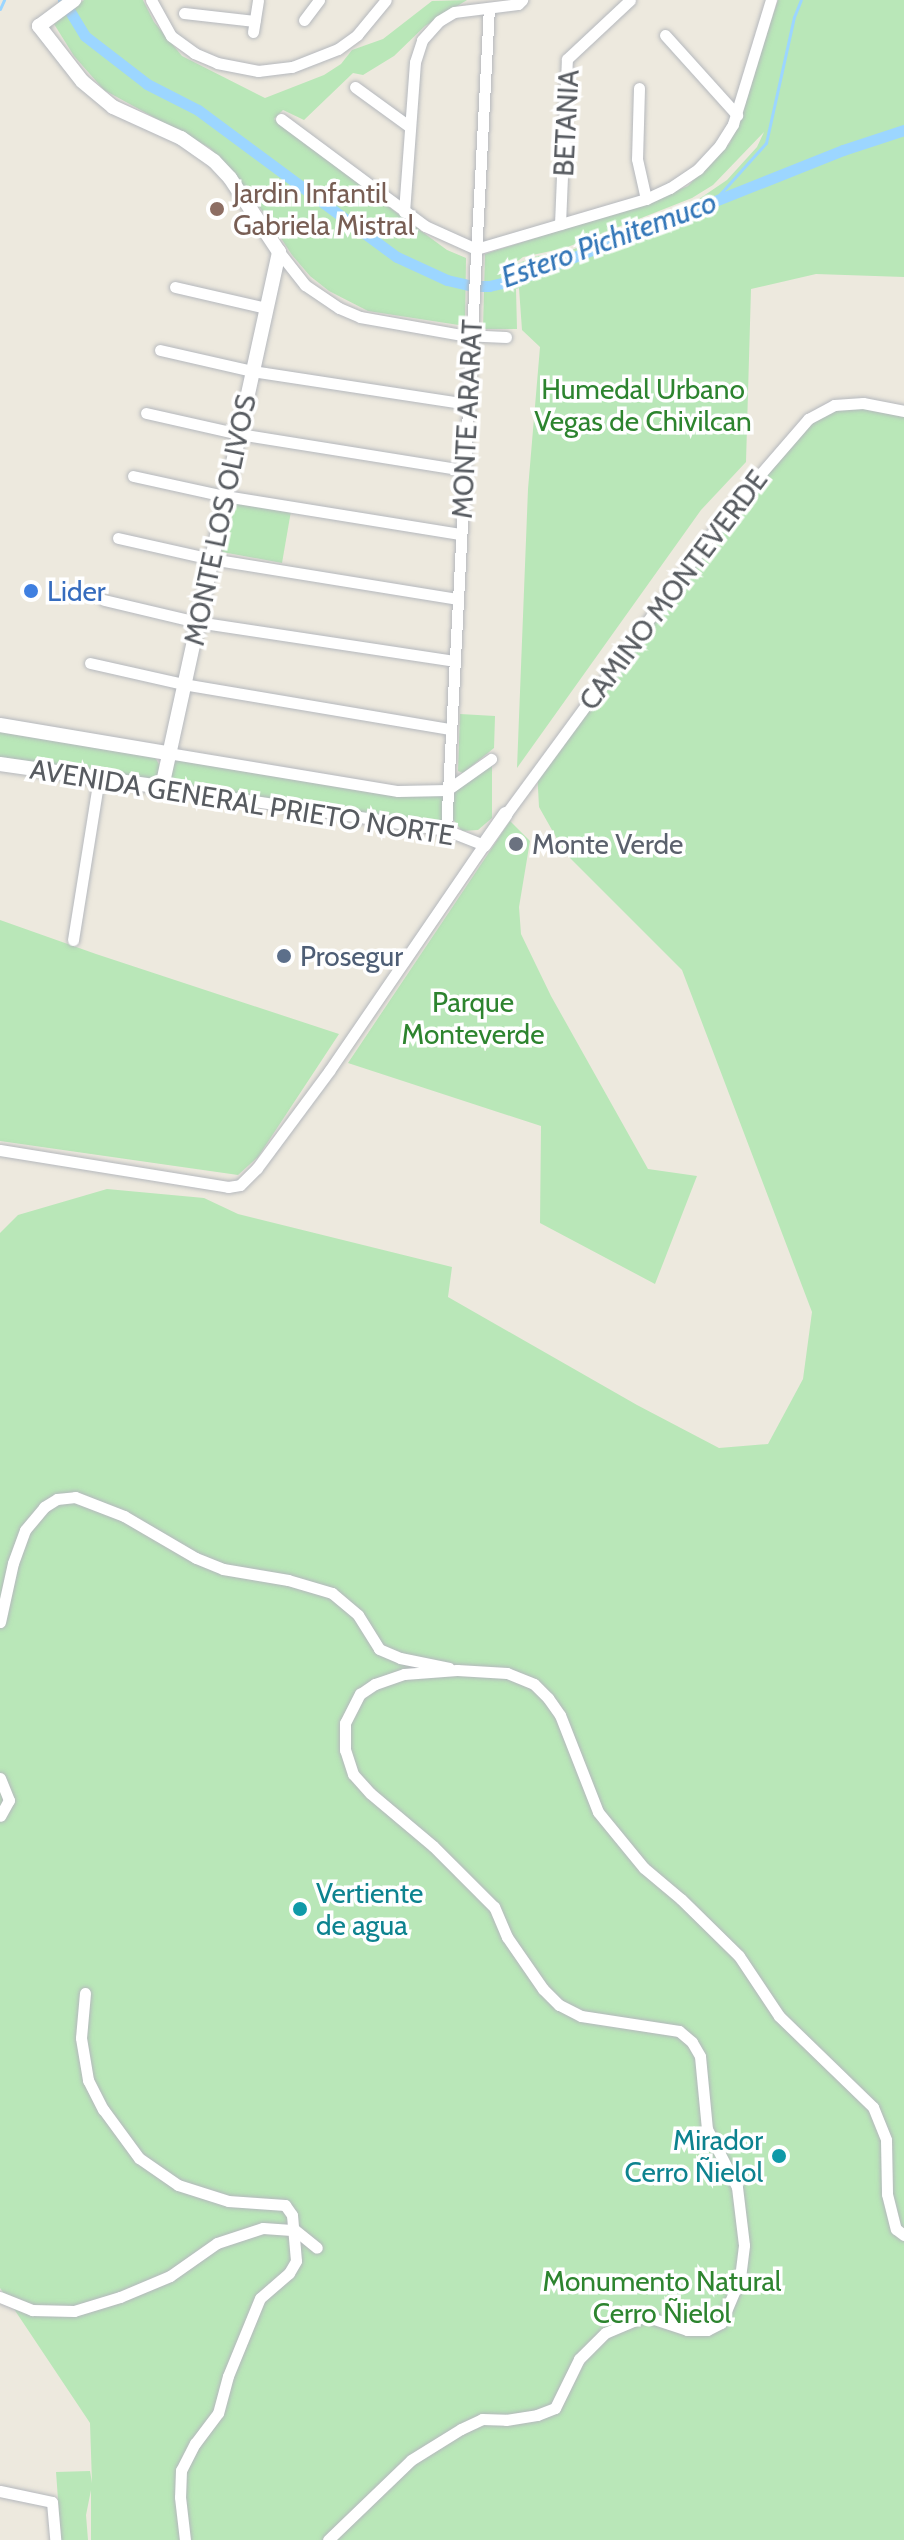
<!DOCTYPE html>
<meta charset="utf-8">
<style>
body{margin:0}
#map{position:relative;width:904px;height:2540px;overflow:hidden;background:#ede9de;font-family:Cabin,sans-serif}
div>[style]{position:absolute}
[style*='--x']{left:calc(var(--x)*1px);top:calc(var(--y)*1px);width:calc(var(--w)*1px);rotate:calc(var(--a)*1deg)}
.green>*{inset:0;background:#b9e7b8}
.stream>*{height:3px;margin:-1.5px;padding:0 1.5px;transform-origin:1.5px;border-radius:1.5px;background:#9cd6ff}
.canal>*{height:11px;margin:-5.5px;padding:0 5.5px;transform-origin:5.5px;border-radius:5.5px;background:#9cd6ff}
.roads{filter:drop-shadow(0 0 2px #b5b8bd) drop-shadow(0 0 2px #b5b8bd)}
.minor>*{height:11px;margin:-5.5px;padding:0 5.5px;transform-origin:5.5px;border-radius:5.5px;background:#fff}
.tertiary>*{height:14px;margin:-7px;padding:0 7px;transform-origin:7px;border-radius:7px;background:#fff}
.dots>*{width:22px;height:22px;translate:-50% -50%;box-sizing:border-box;border:4px solid #fff;border-radius:50%}
span{translate:-50% -50%;white-space:nowrap;text-align:center;line-height:1.15;-webkit-text-stroke:7px #fff;paint-order:stroke}
.street-label{font-size:28px;color:#585c61}
.education-label{font-size:28px;color:#785e54}
.left{translate:0 -50%;text-align:left}
.park-label{font-size:28px;color:#2d842f}
.shop-label{font-size:28px;color:#366cbe}
.worship-label{font-size:28px;color:#5b616d}
.service-label{font-size:28px;color:#4e5e75}
.culture-label{font-size:28px;color:#0d838f}
.right{translate:-100% -50%;text-align:right}
.water-label{font-size:30px;color:#3276b8;font-style:italic}
</style>
<div id="map">
<div class="green">
<div style="clip-path:polygon(84px 0,143px 0,154px 22px,182px 56px,265px 98px,324px 75px,341px 64px,352px 50px,383px 39px,432px 1px,467px 0,425px 26px,394px 56px,363px 75px,353px 73px,304px 120px,283px 110px,274px 119px,402px 217px,447px 250px,466px 258px,465px 326px,368px 311px,329px 291px,310px 276px,292px 255px,265px 214px,210px 148px,104px 90px,74px 56px,54px 24px)"></div>
<div style="clip-path:polygon(evenodd,778px 0,904px 0,904px 277px,816px 274px,751px 289px,746px 462px,701px 510px,517px 768px,528px 489px,540px 347px,522px 330px,519px 288px,516px 289px,517px 329px,483px 329px,485px 254px,648px 202px,688px 186px,730px 143px,778px 0,764px 132px,757px 147px,727px 180px,696px 201px,569px 251px,537px 256px,511px 266px,523px 257px,565px 248px,692px 198px,713px 185px,764px 132px)"></div>
<div style="clip-path:polygon(844px 403px,904px 412px,904px 2540px,91px 2540px,91px 2490px,86px 2515px,88px 2540px,61px 2540px,56px 2472px,90px 2471px,92px 2483px,90px 2423px,0 2288px,0 1233px,18px 1215px,107px 1189px,204px 1198px,238px 1214px,452px 1267px,448px 1297px,637px 1405px,719px 1448px,768px 1444px,803px 1379px,812px 1312px,682px 970px,565px 853px,539px 807px,537px 769px,717px 539px,777px 455px,814px 416px)"></div>
<div style="clip-path:polygon(231px 500px,291px 511px,282px 563px,222px 552px)"></div>
<div style="clip-path:polygon(460px 714px,495px 716px,494px 748px,463px 773px,458px 771px)"></div>
<div style="clip-path:polygon(0 731px,155px 757px,162px 770px,151px 782px,0 759px)"></div>
<div style="clip-path:polygon(171px 756px,444px 793px,443px 827px,166px 784px)"></div>
<div style="clip-path:polygon(492px 764px,492px 818px,478px 830px,462px 831px,452px 818px,452px 796px,456px 789px)"></div>
<div style="clip-path:polygon(510px 821px,530px 841px,519px 907px,521px 934px,551px 996px,648px 1169px,697px 1176px,655px 1284px,540px 1223px,541px 1126px,348px 1063px)"></div>
<div style="clip-path:polygon(0 920px,96px 954px,339px 1034px,258px 1157px,238px 1175px,0 1141px)"></div>
</div>
<div class="stream">
<div style="--x:0;--y:9;--w:10;--a:-66"></div>
<div style="--x:711;--y:204;--w:82;--a:-48"></div>
<div style="--x:766;--y:143;--w:129;--a:-77.5"></div>
<div style="--x:794;--y:17;--w:18;--a:-68"></div>
</div>
<div class="canal">
<div style="--x:63;--y:0;--w:42;--a:58.6"></div>
<div style="--x:85;--y:36;--w:78;--a:37.7"></div>
<div style="--x:147;--y:84;--w:57;--a:27"></div>
<div style="--x:198;--y:110;--w:247;--a:36.5"></div>
<div style="--x:397;--y:257;--w:55;--a:24.7"></div>
<div style="--x:447;--y:280;--w:28;--a:13"></div>
<div style="--x:474;--y:286;--w:15;--a:0"></div>
<div style="--x:489;--y:286;--w:31;--a:-13"></div>
<div style="--x:519;--y:279;--w:349;--a:-21.7"></div>
<div style="--x:843;--y:150;--w:64;--a:-18.2"></div>
</div>
<div class="roads">
<div class="minor">
<div style="--x:151;--y:0;--w:41;--a:60.9"></div>
<div style="--x:171;--y:36;--w:29;--a:36"></div>
<div style="--x:194;--y:53;--w:25;--a:23"></div>
<div style="--x:217;--y:63;--w:42;--a:11"></div>
<div style="--x:258;--y:71;--w:34;--a:-7"></div>
<div style="--x:292;--y:67;--w:49;--a:-21.4"></div>
<div style="--x:338;--y:49;--w:24;--a:-36"></div>
<div style="--x:357;--y:35;--w:45;--a:-50.4"></div>
<div style="--x:184;--y:13;--w:71;--a:6.4"></div>
<div style="--x:304;--y:20;--w:25;--a:-53"></div>
<div style="--x:253;--y:32;--w:32;--a:-81"></div>
<div style="--x:665;--y:35;--w:108;--a:48"></div>
<div style="--x:355;--y:87;--w:68;--a:36"></div>
<div style="--x:639;--y:88;--w:71;--a:91.6"></div>
<div style="--x:637;--y:159;--w:41;--a:77.3"></div>
<div style="--x:281;--y:119;--w:179;--a:36.6"></div>
<div style="--x:425;--y:226;--w:56;--a:24.3"></div>
<div style="--x:476;--y:249;--w:177;--a:-16.4"></div>
<div style="--x:646;--y:199;--w:26;--a:-25"></div>
<div style="--x:670;--y:188;--w:34;--a:-34"></div>
<div style="--x:698;--y:169;--w:33;--a:-47"></div>
<div style="--x:720;--y:145;--w:25;--a:-58"></div>
<div style="--x:733;--y:124;--w:130;--a:-73"></div>
<div style="--x:404;--y:212;--w:150;--a:-85.8"></div>
<div style="--x:415;--y:62;--w:23;--a:-72"></div>
<div style="--x:422;--y:40;--w:25;--a:-48"></div>
<div style="--x:439;--y:21;--w:17;--a:-31"></div>
<div style="--x:454;--y:12;--w:64;--a:-7.1"></div>
<div style="--x:518;--y:4;--w:6;--a:-45"></div>
<div style="--x:560;--y:224;--w:165;--a:-87.6"></div>
<div style="--x:567;--y:59;--w:86;--a:-43.1"></div>
<div style="--x:279;--y:252;--w:42;--a:51.8"></div>
<div style="--x:305;--y:285;--w:41;--a:34.1"></div>
<div style="--x:339;--y:308;--w:23;--a:23"></div>
<div style="--x:360;--y:317;--w:104;--a:10"></div>
<div style="--x:462;--y:335;--w:44;--a:2.6"></div>
<div style="--x:175;--y:287;--w:93;--a:13"></div>
<div style="--x:160;--y:350;--w:94;--a:12.9"></div>
<div style="--x:252;--y:371;--w:219;--a:8.7"></div>
<div style="--x:146;--y:413;--w:95;--a:12.7"></div>
<div style="--x:239;--y:434;--w:228;--a:9.1"></div>
<div style="--x:133;--y:476;--w:94;--a:12.3"></div>
<div style="--x:225;--y:496;--w:238;--a:9.2"></div>
<div style="--x:118;--y:538;--w:95;--a:12.7"></div>
<div style="--x:211;--y:559;--w:249;--a:9.2"></div>
<div style="--x:104;--y:600;--w:96;--a:13.3"></div>
<div style="--x:197;--y:622;--w:260;--a:8.6"></div>
<div style="--x:90;--y:663;--w:95;--a:12.7"></div>
<div style="--x:183;--y:684;--w:271;--a:9.6"></div>
<div style="--x:168;--y:753;--w:233;--a:9.4"></div>
<div style="--x:398;--y:791;--w:49;--a:-1.2"></div>
<div style="--x:447;--y:790;--w:54;--a:-35.2"></div>
<div style="--x:506;--y:814;--w:380;--a:-53.7"></div>
<div style="--x:731;--y:508;--w:118;--a:-49.1"></div>
<div style="--x:808;--y:419;--w:30;--a:-28"></div>
<div style="--x:834;--y:405;--w:29;--a:-4"></div>
<div style="--x:863;--y:403;--w:42;--a:11"></div>
<div style="--x:446;--y:830;--w:823;--a:-87.01"></div>
<div style="--x:73;--y:940;--w:164;--a:-80.9"></div>
<div style="--x:0;--y:1150;--w:231;--a:9.2"></div>
<div style="--x:228;--y:1187;--w:12;--a:-9"></div>
<div style="--x:240;--y:1185;--w:24;--a:-45"></div>
<div style="--x:257;--y:1168;--w:121;--a:-53.4"></div>
<div style="--x:329;--y:1071;--w:274;--a:-55.6"></div>
<div style="--x:484;--y:845;--w:41;--a:-158.5"></div>
<div style="--x:446;--y:830;--w:287;--a:-171.4"></div>
<div style="--x:0;--y:1622;--w:60;--a:-77.6"></div>
<div style="--x:13;--y:1563;--w:35;--a:-70"></div>
<div style="--x:25;--y:1530;--w:30;--a:-50"></div>
<div style="--x:44;--y:1507;--w:15;--a:-32"></div>
<div style="--x:57;--y:1499;--w:18;--a:-6"></div>
<div style="--x:75;--y:1497;--w:53;--a:21.2"></div>
<div style="--x:124;--y:1516;--w:83;--a:30.3"></div>
<div style="--x:196;--y:1558;--w:29;--a:22"></div>
<div style="--x:223;--y:1569;--w:66;--a:9.6"></div>
<div style="--x:288;--y:1580;--w:46;--a:16.5"></div>
<div style="--x:332;--y:1593;--w:34;--a:40"></div>
<div style="--x:358;--y:1615;--w:40;--a:58"></div>
<div style="--x:379;--y:1649;--w:23;--a:23"></div>
<div style="--x:400;--y:1658;--w:50;--a:11.5"></div>
<div style="--x:0;--y:1778;--w:24;--a:68"></div>
<div style="--x:9;--y:1800;--w:18;--a:119"></div>
<div style="--x:85;--y:1993;--w:45;--a:95.1"></div>
<div style="--x:81;--y:2038;--w:43;--a:80.5"></div>
<div style="--x:88;--y:2080;--w:33;--a:63"></div>
<div style="--x:103;--y:2109;--w:61;--a:53.7"></div>
<div style="--x:139;--y:2158;--w:47;--a:34.7"></div>
<div style="--x:178;--y:2185;--w:52;--a:17.7"></div>
<div style="--x:228;--y:2201;--w:57;--a:4"></div>
<div style="--x:285;--y:2205;--w:12;--a:55"></div>
<div style="--x:292;--y:2215;--w:46;--a:85"></div>
<div style="--x:296;--y:2261;--w:14;--a:120"></div>
<div style="--x:289;--y:2273;--w:38;--a:139"></div>
<div style="--x:260;--y:2298;--w:84;--a:112.3"></div>
<div style="--x:228;--y:2376;--w:38;--a:105"></div>
<div style="--x:218;--y:2413;--w:38;--a:127"></div>
<div style="--x:195;--y:2443;--w:30;--a:117"></div>
<div style="--x:181;--y:2470;--w:27;--a:92"></div>
<div style="--x:180;--y:2497;--w:43;--a:83.4"></div>
<div style="--x:0;--y:2297;--w:35;--a:22"></div>
<div style="--x:32;--y:2310;--w:42;--a:1.4"></div>
<div style="--x:74;--y:2311;--w:48;--a:-16.9"></div>
<div style="--x:120;--y:2297;--w:54;--a:-22.8"></div>
<div style="--x:170;--y:2276;--w:57;--a:-35.1"></div>
<div style="--x:217;--y:2243;--w:48;--a:-18.1"></div>
<div style="--x:263;--y:2228;--w:32;--a:4"></div>
<div style="--x:295;--y:2230;--w:28;--a:39"></div>
<div style="--x:0;--y:2491;--w:53;--a:11.9"></div>
<div style="--x:52;--y:2502;--w:38;--a:85"></div>
<div style="--x:328;--y:2540;--w:115;--a:-43.9"></div>
<div style="--x:411;--y:2460;--w:59;--a:-31.8"></div>
<div style="--x:461;--y:2429;--w:23;--a:-25"></div>
<div style="--x:482;--y:2419;--w:24;--a:2"></div>
<div style="--x:506;--y:2420;--w:31;--a:-9"></div>
<div style="--x:537;--y:2415;--w:19;--a:-21"></div>
<div style="--x:555;--y:2408;--w:55;--a:-63.9"></div>
<div style="--x:579;--y:2359;--w:37;--a:-45"></div>
<div style="--x:605;--y:2333;--w:43;--a:-23"></div>
<div style="--x:645;--y:2316;--w:44;--a:18.4"></div>
<div style="--x:687;--y:2330;--w:20;--a:0"></div>
<div style="--x:707;--y:2330;--w:16;--a:-27"></div>
<div style="--x:721;--y:2323;--w:49;--a:-67.1"></div>
<div style="--x:740;--y:2278;--w:33;--a:-83"></div>
<div style="--x:744;--y:2245;--w:58;--a:-96.9"></div>
<div style="--x:737;--y:2187;--w:65;--a:-117.3"></div>
<div style="--x:707;--y:2129;--w:73;--a:-95.5"></div>
<div style="--x:700;--y:2056;--w:16;--a:-120"></div>
<div style="--x:692;--y:2042;--w:17;--a:-140"></div>
<div style="--x:679;--y:2031;--w:99;--a:-171.3"></div>
<div style="--x:581;--y:2016;--w:25;--a:-153"></div>
<div style="--x:559;--y:2005;--w:23;--a:-135"></div>
<div style="--x:543;--y:1989;--w:63;--a:-124.7"></div>
<div style="--x:507;--y:1937;--w:33;--a:-113"></div>
<div style="--x:494;--y:1907;--w:86;--a:-135"></div>
<div style="--x:433;--y:1846;--w:82;--a:-139.9"></div>
<div style="--x:370;--y:1793;--w:25;--a:-132"></div>
<div style="--x:353;--y:1774;--w:25;--a:-108"></div>
<div style="--x:345;--y:1750;--w:27;--a:-90"></div>
<div style="--x:345;--y:1723;--w:33;--a:-63"></div>
<div style="--x:360;--y:1694;--w:18;--a:-34"></div>
<div style="--x:375;--y:1684;--w:31;--a:-19"></div>
<div style="--x:404;--y:1674;--w:53;--a:-4.3"></div>
<div style="--x:457;--y:1670;--w:50;--a:3.4"></div>
<div style="--x:507;--y:1673;--w:29;--a:22"></div>
<div style="--x:534;--y:1684;--w:20;--a:45"></div>
<div style="--x:548;--y:1698;--w:21;--a:55"></div>
<div style="--x:560;--y:1715;--w:104;--a:68.6"></div>
<div style="--x:598;--y:1812;--w:72;--a:50.6"></div>
<div style="--x:644;--y:1868;--w:48;--a:40"></div>
<div style="--x:681;--y:1899;--w:81;--a:44.5"></div>
<div style="--x:739;--y:1956;--w:72;--a:56.3"></div>
<div style="--x:779;--y:2016;--w:131;--a:44.1"></div>
<div style="--x:873;--y:2107;--w:35;--a:68"></div>
<div style="--x:886;--y:2140;--w:54;--a:88.9"></div>
<div style="--x:887;--y:2194;--w:36;--a:76"></div>
<div style="--x:896;--y:2229;--w:10;--a:37"></div>
</div>
<div class="tertiary">
<div style="--x:0;--y:725;--w:170;--a:9.5"></div>
<div style="--x:0;--y:764;--w:164;--a:8.1"></div>
<div style="--x:162;--y:787;--w:548;--a:-77.66"></div>
<div style="--x:279;--y:252;--w:89;--a:-123.5"></div>
<div style="--x:230;--y:178;--w:23;--a:-133"></div>
<div style="--x:214;--y:161;--w:40;--a:-145.1"></div>
<div style="--x:181;--y:138;--w:75;--a:-155.5"></div>
<div style="--x:113;--y:107;--w:40;--a:-140"></div>
<div style="--x:82;--y:81;--w:70;--a:-128"></div>
<div style="--x:39;--y:26;--w:44;--a:-36.6"></div>
<div style="--x:484;--y:845;--w:38;--a:-55"></div>
</div>
</div>
<div class="dots">
<div style="left:217px;top:209px;background:#8d6e63"></div>
<div style="left:31px;top:591px;background:#3f7fe0"></div>
<div style="left:516px;top:844px;background:#6b7280"></div>
<div style="left:284px;top:956px;background:#5c6f8a"></div>
<div style="left:300px;top:1909px;background:#0f9aa8"></div>
<div style="left:779px;top:2156px;background:#0f9aa8"></div>
</div>
<div class="street-label">
<span style="left:566px;top:123px;rotate:-87deg">BETANIA</span>
<span style="left:467px;top:419px;rotate:-87deg">MONTE ARARAT</span>
<span style="left:220px;top:520px;rotate:-78deg">MONTE LOS OLIVOS</span>
<span style="left:673px;top:590px;rotate:-53deg">CAMINO MONTEVERDE</span>
<span style="left:242px;top:802px;rotate:9deg">AVENIDA GENERAL PRIETO NORTE</span>
</div>
<div class="education-label">
<span class="left" style="left:233px;top:209px">Jardin Infantil<br>Gabriela Mistral</span>
</div>
<div class="park-label">
<span style="left:643px;top:405px">Humedal Urbano<br>Vegas de Chivilcan</span>
<span style="left:473px;top:1018px">Parque<br>Monteverde</span>
<span style="left:662px;top:2297px">Monumento Natural<br>Cerro Ñielol</span>
</div>
<div class="shop-label">
<span class="left" style="left:47px;top:591px">Lider</span>
</div>
<div class="worship-label">
<span class="left" style="left:532px;top:844px">Monte Verde</span>
</div>
<div class="service-label">
<span class="left" style="left:300px;top:956px">Prosegur</span>
</div>
<div class="culture-label">
<span class="left" style="left:316px;top:1909px">Vertiente<br>de agua</span>
<span class="right" style="left:763px;top:2156px">Mirador<br>Cerro Ñielol</span>
</div>
<div class="water-label">
<span style="left:609px;top:240px;rotate:-20deg">Estero Pichitemuco</span>
</div>
</div>
